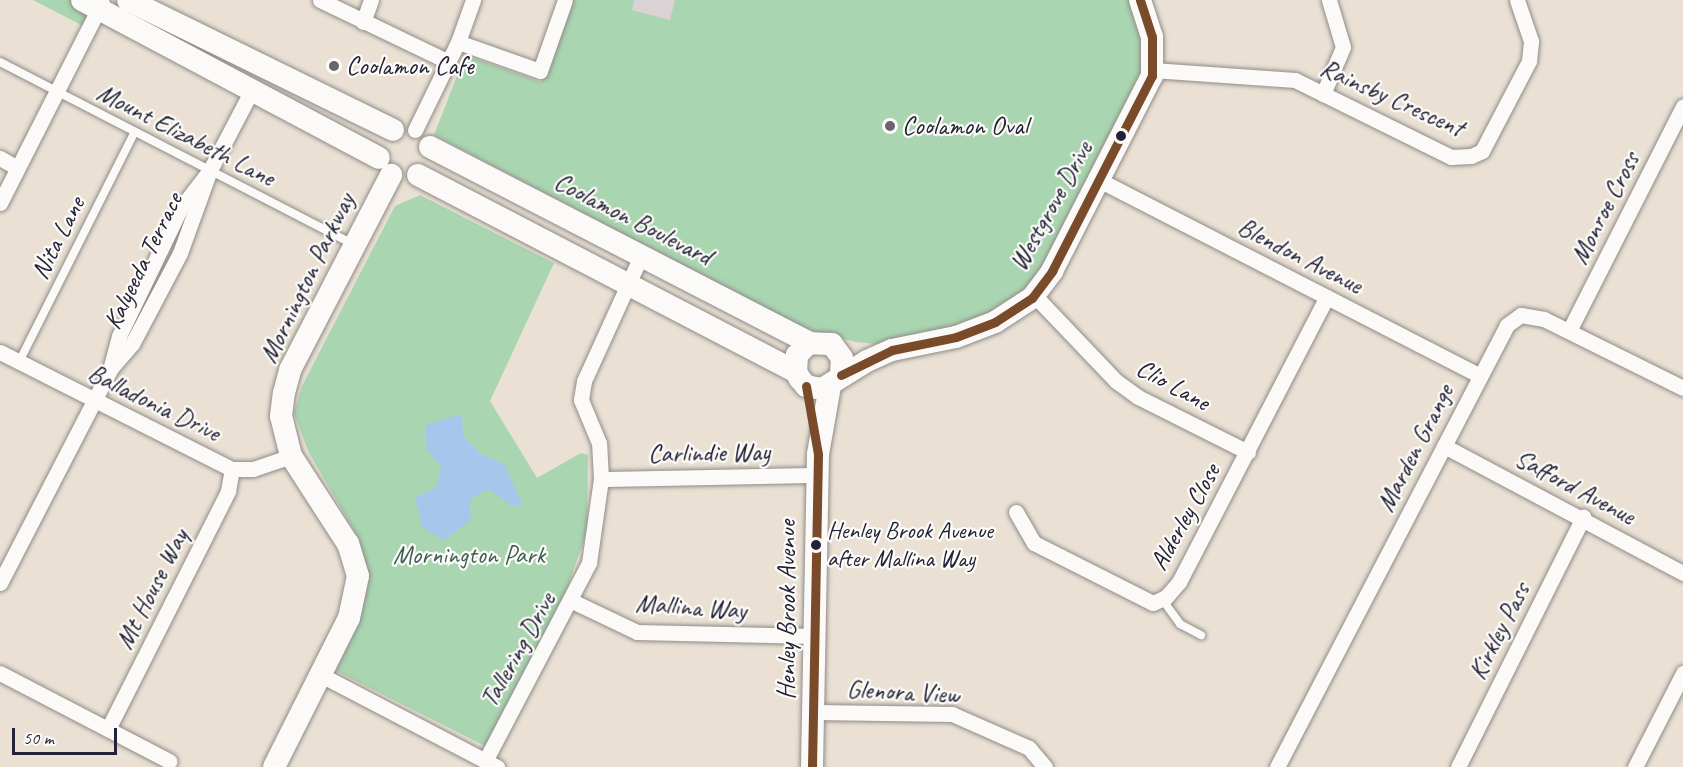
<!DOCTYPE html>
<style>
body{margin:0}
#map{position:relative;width:1683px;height:767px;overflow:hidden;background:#eae1d4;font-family:Caveat,sans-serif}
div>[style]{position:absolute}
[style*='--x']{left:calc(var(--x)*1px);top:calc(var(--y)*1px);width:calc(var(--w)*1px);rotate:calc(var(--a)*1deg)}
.green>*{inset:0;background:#a9d5b0}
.water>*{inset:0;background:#a8c6ec}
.building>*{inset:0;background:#dbd2d5}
.roads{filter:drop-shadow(0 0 2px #908b88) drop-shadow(0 0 2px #908b88)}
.lane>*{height:8px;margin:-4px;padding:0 4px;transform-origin:4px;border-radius:4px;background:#fcfaf9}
.street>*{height:15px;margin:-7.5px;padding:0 7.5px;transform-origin:7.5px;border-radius:7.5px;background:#fcfaf9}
.secondary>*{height:22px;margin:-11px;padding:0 11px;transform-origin:11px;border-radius:11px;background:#fcfaf9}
.bus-1>*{height:9px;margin:-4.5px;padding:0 4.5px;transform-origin:4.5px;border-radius:4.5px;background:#7a4b2a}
.dots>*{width:16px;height:16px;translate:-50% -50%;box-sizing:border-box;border:3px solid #fdfcf7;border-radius:50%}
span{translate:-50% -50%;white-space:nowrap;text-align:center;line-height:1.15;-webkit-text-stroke:4.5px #fdfcf7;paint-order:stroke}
.bus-label{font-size:24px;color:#22223b}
.left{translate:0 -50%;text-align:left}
.poi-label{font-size:26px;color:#22223b}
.street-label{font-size:26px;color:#22223b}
.park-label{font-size:26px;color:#3e5e59}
.scale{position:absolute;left:12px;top:728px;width:105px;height:27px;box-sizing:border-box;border:3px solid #22223b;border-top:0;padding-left:8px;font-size:18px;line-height:21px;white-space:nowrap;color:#22223b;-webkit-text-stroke:4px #fdfcf7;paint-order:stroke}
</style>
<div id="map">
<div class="green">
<div style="clip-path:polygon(33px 0,82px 0,96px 10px,87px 28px)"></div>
<div style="clip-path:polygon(570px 0,1134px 0,1145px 32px,1147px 75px,1029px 290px,980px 319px,888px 345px,856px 342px,803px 328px,434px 135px,465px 55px,541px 82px)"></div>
<div style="clip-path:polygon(420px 195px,554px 263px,490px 401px,537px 478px,581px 453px,588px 455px,587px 531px,565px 594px,485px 746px,336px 671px,361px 616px,367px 575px,359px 539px,308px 451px,294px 413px,302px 386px,395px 206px)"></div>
</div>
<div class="water">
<div style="clip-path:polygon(462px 414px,463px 436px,481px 454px,504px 464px,523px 505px,511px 505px,487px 489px,470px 500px,471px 520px,444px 540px,422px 527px,415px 498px,437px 486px,441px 466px,427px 450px,425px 425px)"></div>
</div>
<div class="building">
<div style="clip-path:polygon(634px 0,675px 0,670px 20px,632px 10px)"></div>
</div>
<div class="roads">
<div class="lane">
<div style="--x:0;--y:62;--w:397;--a:27.3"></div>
<div style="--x:19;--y:362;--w:256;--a:-63.3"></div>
<div style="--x:1162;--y:599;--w:31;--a:54"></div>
<div style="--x:1180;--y:624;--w:24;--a:28"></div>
</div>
<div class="street">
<div style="--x:320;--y:0;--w:143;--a:25.7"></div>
<div style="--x:363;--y:22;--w:23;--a:-70"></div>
<div style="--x:458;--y:42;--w:87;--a:19.5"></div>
<div style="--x:540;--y:71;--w:75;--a:-70.6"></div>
<div style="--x:1153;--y:70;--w:142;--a:4"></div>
<div style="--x:1295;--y:80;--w:174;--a:26.3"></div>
<div style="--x:1451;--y:157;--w:20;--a:-3"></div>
<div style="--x:1471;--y:156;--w:12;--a:-24"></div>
<div style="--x:1482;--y:151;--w:102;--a:-62.4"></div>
<div style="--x:1529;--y:61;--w:20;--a:-84"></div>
<div style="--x:1531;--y:41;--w:43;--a:-108.9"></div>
<div style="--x:1323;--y:94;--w:51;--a:-66.9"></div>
<div style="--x:1343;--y:47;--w:49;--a:-106.6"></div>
<div style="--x:415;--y:130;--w:98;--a:-64"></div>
<div style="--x:458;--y:42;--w:45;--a:-70.3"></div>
<div style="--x:0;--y:158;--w:20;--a:30"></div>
<div style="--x:1099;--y:180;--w:427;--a:27.2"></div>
<div style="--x:0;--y:203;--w:225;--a:-63.1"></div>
<div style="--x:1034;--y:295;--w:119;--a:46.4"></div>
<div style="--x:1116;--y:381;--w:27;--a:36"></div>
<div style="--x:1138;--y:397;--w:123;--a:26.6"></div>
<div style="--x:1569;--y:331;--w:252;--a:-63.1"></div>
<div style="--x:0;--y:352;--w:260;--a:26.8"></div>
<div style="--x:232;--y:469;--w:21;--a:0"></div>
<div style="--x:253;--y:469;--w:40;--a:-18.9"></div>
<div style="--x:111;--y:366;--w:31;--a:-75"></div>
<div style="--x:119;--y:336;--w:141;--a:-64.3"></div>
<div style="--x:180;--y:209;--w:49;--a:-52.4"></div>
<div style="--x:210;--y:170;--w:88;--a:-62.3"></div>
<div style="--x:1444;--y:446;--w:271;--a:28"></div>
<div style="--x:601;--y:479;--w:216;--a:-1.1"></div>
<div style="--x:1016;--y:512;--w:36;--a:60"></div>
<div style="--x:1034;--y:543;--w:133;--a:26.8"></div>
<div style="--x:1153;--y:603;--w:14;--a:-25"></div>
<div style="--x:1166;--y:597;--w:20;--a:-49"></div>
<div style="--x:1179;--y:582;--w:321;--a:-62.6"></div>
<div style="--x:0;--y:583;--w:242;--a:-62.7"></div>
<div style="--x:111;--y:368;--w:32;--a:-49"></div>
<div style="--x:132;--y:344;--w:103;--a:-62.2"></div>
<div style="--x:180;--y:253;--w:88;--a:-70.1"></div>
<div style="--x:572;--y:601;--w:72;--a:25.5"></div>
<div style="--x:637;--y:632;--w:177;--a:1.3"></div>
<div style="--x:0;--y:673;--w:191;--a:27.5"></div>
<div style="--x:321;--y:675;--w:199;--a:27.6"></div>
<div style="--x:815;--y:712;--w:137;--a:0.8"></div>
<div style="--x:952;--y:714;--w:84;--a:23.8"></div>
<div style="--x:1029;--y:748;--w:25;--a:50"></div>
<div style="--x:108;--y:729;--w:267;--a:-63.2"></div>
<div style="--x:228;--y:491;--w:22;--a:-80"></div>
<div style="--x:485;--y:761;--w:224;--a:-62.3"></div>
<div style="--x:589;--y:563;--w:85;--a:-81.9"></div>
<div style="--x:601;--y:479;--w:36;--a:-93"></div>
<div style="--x:599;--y:443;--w:47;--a:-112.7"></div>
<div style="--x:581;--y:400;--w:19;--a:-81"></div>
<div style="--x:584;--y:381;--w:140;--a:-65.5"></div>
<div style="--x:1277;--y:767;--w:498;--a:-62.5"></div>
<div style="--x:1507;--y:325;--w:17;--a:-36"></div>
<div style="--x:1521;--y:315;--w:23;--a:10"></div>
<div style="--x:1544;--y:319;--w:155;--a:26.4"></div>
<div style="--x:1458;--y:767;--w:280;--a:-63.4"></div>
<div style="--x:1635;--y:767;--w:106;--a:-62.9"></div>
</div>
<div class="secondary">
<div style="--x:82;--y:0;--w:336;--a:28"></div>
<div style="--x:128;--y:0;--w:295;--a:26.1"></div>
<div style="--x:430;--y:147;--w:427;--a:27.3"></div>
<div style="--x:418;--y:175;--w:426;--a:27.5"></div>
<div style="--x:841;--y:375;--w:17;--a:-87"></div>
<div style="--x:842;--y:358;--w:17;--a:-126"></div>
<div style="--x:832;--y:344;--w:23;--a:-178"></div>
<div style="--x:809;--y:343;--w:17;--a:135"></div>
<div style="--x:797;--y:355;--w:17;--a:93"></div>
<div style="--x:796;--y:372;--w:8;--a:60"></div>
<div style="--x:800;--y:379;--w:9;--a:49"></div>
<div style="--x:806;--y:386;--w:16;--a:11"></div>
<div style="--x:822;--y:389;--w:53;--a:-31.9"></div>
<div style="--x:867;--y:361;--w:27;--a:-24"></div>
<div style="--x:892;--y:350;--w:65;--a:-11.5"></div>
<div style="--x:956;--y:337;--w:42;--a:-21"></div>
<div style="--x:995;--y:322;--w:44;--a:-33"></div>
<div style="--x:1032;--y:298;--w:34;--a:-53"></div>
<div style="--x:1052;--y:271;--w:219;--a:-62.9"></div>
<div style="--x:1152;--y:76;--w:39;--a:-90"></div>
<div style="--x:1152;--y:37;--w:39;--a:-108"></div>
<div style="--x:274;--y:767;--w:167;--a:-63.3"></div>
<div style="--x:349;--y:618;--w:43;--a:-77.9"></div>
<div style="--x:358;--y:576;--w:34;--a:-107"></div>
<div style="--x:348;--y:544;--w:105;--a:-122.9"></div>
<div style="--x:291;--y:456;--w:41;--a:-104"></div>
<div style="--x:281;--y:416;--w:23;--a:-83"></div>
<div style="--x:284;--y:393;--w:24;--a:-75"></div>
<div style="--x:290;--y:370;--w:220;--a:-62.6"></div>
<div style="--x:812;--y:767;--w:313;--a:-88.9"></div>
<div style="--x:818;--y:454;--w:69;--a:-80"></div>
</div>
</div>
<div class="bus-1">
<div style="--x:841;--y:375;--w:57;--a:-26.1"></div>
<div style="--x:892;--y:350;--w:65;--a:-11.5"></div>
<div style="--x:956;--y:337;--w:42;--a:-21"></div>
<div style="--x:995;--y:322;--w:44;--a:-33"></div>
<div style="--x:1032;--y:298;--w:34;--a:-53"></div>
<div style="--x:1052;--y:271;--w:219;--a:-62.9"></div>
<div style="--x:1152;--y:76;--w:39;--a:-90"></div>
<div style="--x:1152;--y:37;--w:39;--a:-108"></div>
<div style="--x:806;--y:386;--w:69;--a:80"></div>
<div style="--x:818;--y:454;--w:313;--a:91.1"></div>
</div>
<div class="dots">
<div style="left:334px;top:66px;background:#686571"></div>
<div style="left:890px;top:126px;background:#686571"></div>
<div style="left:1121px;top:136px;background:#22223b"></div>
<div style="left:816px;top:545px;background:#22223b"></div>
</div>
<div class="bus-label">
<span class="left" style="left:827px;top:545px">Henley Brook Avenue<br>after Mallina Way</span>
</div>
<div class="poi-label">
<span class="left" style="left:346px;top:66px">Coolamon Cafe</span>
<span class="left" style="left:902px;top:126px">Coolamon Oval</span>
</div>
<div class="street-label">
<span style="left:1392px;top:98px;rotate:24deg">Rainsby Crescent</span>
<span style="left:186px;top:135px;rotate:27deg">Mount Elizabeth Lane</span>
<span style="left:1051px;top:206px;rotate:-61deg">Westgrove Drive</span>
<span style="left:1605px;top:208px;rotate:-63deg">Monroe Cross</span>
<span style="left:633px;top:219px;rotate:27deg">Coolamon Boulevard</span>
<span style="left:58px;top:238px;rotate:-63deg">Nita Lane</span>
<span style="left:1300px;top:256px;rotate:27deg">Blendon Avenue</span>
<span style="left:143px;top:261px;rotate:-64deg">Kalyeeda Terrace</span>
<span style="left:307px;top:278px;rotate:-64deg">Mornington Parkway</span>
<span style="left:1173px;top:385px;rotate:29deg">Clio Lane</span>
<span style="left:154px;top:403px;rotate:26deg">Balladonia Drive</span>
<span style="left:1415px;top:448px;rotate:-63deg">Marden Grange</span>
<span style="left:709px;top:453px;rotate:-1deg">Carlindie Way</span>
<span style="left:1575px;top:487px;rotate:28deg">Safford Avenue</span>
<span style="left:1185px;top:517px;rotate:-61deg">Alderley Close</span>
<span style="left:152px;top:589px;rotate:-63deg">Mt House Way</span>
<span style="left:691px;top:607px;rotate:4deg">Mallina Way</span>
<span style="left:787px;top:610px;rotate:-90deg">Henley Brook Avenue</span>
<span style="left:1499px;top:631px;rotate:-63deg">Kirkley Pass</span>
<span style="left:518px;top:650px;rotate:-61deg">Tallering Drive</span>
<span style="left:903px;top:692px;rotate:3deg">Glenora View</span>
</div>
<div class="park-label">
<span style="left:469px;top:555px">Mornington Park</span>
</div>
<div class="scale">50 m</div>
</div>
